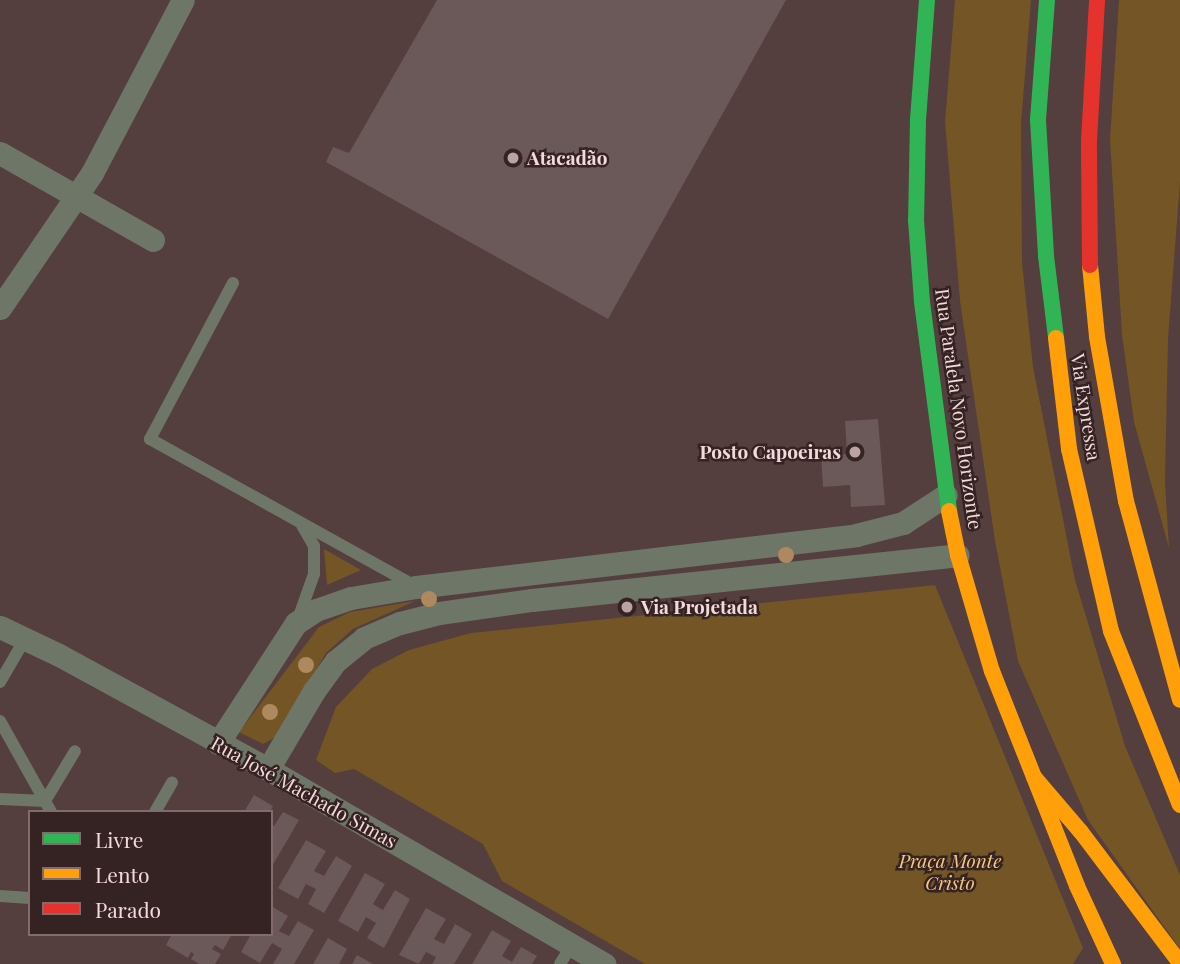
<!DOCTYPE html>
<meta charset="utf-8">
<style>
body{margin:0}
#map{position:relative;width:1180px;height:964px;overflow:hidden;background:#543e3e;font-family:"Playfair Display",serif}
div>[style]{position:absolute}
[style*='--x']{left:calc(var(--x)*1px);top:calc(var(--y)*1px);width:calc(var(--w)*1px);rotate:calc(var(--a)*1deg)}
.green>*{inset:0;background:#735526}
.building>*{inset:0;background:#6b5858}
.lane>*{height:12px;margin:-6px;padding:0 6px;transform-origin:6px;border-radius:6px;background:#6e7668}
.street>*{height:23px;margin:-11.5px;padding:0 11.5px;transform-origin:11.5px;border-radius:11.5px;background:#6e7668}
.fast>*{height:16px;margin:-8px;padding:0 8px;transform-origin:8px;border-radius:8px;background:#30b455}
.slow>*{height:16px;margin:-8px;padding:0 8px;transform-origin:8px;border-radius:8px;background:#ff9f0a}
.jam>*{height:16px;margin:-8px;padding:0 8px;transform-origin:8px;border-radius:8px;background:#e5322d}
.trees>*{width:16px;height:16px;margin:-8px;border-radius:50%;background:#ae895f}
.dots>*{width:19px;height:19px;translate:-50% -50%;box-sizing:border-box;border:4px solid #352323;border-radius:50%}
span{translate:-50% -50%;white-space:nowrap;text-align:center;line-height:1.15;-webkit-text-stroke:5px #352323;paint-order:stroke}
.poi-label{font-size:19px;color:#f3d9d8;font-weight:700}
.left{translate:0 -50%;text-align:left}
.right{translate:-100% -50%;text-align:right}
.street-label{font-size:19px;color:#f3d9d8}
.park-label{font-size:19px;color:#f7c77a;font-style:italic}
.legend{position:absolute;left:28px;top:810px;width:245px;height:126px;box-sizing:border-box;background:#352323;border:2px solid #816c6b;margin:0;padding:9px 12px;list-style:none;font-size:21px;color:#f3d9d8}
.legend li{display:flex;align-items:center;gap:14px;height:35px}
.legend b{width:35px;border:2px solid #816c6b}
</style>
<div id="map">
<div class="green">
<div style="clip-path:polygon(955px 0,1031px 0,1021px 124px,1022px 262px,1033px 367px,1075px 580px,1125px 746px,1180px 875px,1180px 949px,1088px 820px,1018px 661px,995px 541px,960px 301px,945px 122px)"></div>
<div style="clip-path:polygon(1119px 0,1180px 0,1180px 182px,1168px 339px,1165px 481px,1169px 548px,1134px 422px,1122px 335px,1110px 139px)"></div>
<div style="clip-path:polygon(324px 549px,361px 570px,327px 585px)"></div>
<div style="clip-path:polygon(935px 585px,1083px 948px,1073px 964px,645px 964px,502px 881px,483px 844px,354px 769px,335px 773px,316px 760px,336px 707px,372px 669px,409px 650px,471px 633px)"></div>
<div style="clip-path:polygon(415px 601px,353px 629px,326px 653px,276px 737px,263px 744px,239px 732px,319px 627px,350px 612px)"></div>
</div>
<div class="building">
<div style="clip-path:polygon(437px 0,786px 0,608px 319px,326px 162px,333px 147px,349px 153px)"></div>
<div style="clip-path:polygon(878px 419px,885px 505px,851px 507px,850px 485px,823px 487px,821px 456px,847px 454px,845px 421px)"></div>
<div style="clip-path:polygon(254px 795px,273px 806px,270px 812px,244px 812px)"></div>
<div style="clip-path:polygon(283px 812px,299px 820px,271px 868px,271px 825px,274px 826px)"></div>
<div style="clip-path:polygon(306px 840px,326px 851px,314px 871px,324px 876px,336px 856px,352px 866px,324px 913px,308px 904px,316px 889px,306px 884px,298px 899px,278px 888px)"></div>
<div style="clip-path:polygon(365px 873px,385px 884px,373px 904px,383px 910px,395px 890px,410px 899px,384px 948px,367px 938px,376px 923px,366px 917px,358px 932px,338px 921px)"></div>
<div style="clip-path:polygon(271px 906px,288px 916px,279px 931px,289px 936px,298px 921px,314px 930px,294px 964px,273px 964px,282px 949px,272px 943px,260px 963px,241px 952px,251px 934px,271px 934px)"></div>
<div style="clip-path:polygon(426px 908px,446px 919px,434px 939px,444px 944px,455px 924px,472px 934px,454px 964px,432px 964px,436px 957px,426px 952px,419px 964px,399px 955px)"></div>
<div style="clip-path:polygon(492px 930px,511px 941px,502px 956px,512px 962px,521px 947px,537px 956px,532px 964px,472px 964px)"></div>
<div style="clip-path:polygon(172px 934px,232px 934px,223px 950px,215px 945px,212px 949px,221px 954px,215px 964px,199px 964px,191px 959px,194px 954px,191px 952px,188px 958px,166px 945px)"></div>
<div style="clip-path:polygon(328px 938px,347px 949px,339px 964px,313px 964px)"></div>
<div style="clip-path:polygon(357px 955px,373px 964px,352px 964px)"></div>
</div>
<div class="lane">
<div style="--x:233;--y:283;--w:177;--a:118"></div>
<div style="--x:150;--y:439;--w:303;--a:29"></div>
<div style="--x:298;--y:619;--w:48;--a:-70.4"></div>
<div style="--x:314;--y:574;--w:28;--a:-90"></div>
<div style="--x:314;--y:546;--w:24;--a:-120"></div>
<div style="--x:0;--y:682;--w:50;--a:-59.8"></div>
<div style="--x:0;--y:721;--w:104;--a:60.7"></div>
<div style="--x:0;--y:799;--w:45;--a:2.5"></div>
<div style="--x:45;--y:801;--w:58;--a:-59"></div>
<div style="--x:155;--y:812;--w:34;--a:-60"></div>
<div style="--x:0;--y:896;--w:30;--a:4"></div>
<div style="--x:560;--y:964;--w:22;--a:-58"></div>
</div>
<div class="street">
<div style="--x:0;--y:153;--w:176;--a:29.6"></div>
<div style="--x:0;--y:308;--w:163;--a:-55.7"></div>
<div style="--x:92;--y:173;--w:195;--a:-62.3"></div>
<div style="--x:0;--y:627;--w:65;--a:25.4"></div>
<div style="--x:59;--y:655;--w:238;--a:28.6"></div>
<div style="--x:268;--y:769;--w:389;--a:30.1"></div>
<div style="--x:218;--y:743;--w:143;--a:-57"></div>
<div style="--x:296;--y:623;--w:24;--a:-33"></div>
<div style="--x:316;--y:610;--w:37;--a:-19"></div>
<div style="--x:351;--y:598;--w:66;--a:-9.6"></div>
<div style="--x:416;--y:587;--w:443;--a:-6.7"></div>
<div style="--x:856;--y:535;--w:49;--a:-14.3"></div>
<div style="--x:903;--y:523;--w:51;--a:-33.1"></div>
<div style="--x:268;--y:769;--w:91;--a:-59.5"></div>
<div style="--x:314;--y:691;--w:37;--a:-54"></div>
<div style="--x:336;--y:661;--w:36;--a:-39"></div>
<div style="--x:364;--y:638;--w:39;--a:-23"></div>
<div style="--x:400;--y:623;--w:40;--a:-14.4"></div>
<div style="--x:439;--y:613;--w:94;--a:-8"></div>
<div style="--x:532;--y:600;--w:428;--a:-6"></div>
</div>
<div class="fast">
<div style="--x:927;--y:0;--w:119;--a:94.3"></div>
<div style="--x:918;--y:119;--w:101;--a:91.1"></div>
<div style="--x:916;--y:220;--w:82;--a:85.8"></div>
<div style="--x:922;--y:302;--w:211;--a:82.6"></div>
<div style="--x:1047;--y:0;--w:120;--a:94.3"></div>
<div style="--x:1038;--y:120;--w:136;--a:86.6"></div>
<div style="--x:1046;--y:256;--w:83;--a:83"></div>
</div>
<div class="slow">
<div style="--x:1090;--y:265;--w:72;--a:84.4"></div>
<div style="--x:1097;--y:337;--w:167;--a:80"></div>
<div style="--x:1126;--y:501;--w:206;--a:74.8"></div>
<div style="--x:1056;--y:338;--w:112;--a:83.3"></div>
<div style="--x:1069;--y:449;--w:187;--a:77"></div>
<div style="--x:1111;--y:631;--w:187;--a:68.4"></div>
<div style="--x:949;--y:511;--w:45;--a:78.4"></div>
<div style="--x:958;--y:555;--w:121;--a:73.7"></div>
<div style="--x:992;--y:671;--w:231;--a:68.4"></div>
<div style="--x:1077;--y:886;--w:86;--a:65.2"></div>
<div style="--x:1034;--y:777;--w:72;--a:49.5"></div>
<div style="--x:1081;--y:832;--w:164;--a:52.9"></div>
</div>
<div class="jam">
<div style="--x:1090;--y:265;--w:125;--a:-90.5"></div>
<div style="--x:1089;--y:140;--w:140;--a:-86.7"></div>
</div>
<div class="trees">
<div style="left:786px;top:555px"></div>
<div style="left:429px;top:599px"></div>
<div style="left:306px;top:665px"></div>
<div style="left:270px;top:712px"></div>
</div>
<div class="dots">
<div style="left:513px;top:158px;background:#bba3a2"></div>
<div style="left:855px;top:452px;background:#bba3a2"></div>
<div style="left:627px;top:607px;background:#bba3a2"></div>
</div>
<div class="poi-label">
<span class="left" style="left:527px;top:158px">Atacadão</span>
<span class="right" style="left:841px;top:452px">Posto Capoeiras</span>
<span class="left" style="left:641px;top:607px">Via Projetada</span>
</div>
<div class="street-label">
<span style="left:1086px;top:407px;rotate:81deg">Via Expressa</span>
<span style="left:959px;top:409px;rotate:82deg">Rua Paralela Novo Horizonte</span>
<span style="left:304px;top:792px;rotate:29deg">Rua José Machado Simas</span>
</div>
<div class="park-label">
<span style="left:950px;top:872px">Praça Monte<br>Cristo</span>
</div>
<ul class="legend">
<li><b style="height:9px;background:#30b455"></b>Livre</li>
<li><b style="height:9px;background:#ff9f0a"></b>Lento</li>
<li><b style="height:9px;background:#e5322d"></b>Parado</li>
</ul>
</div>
